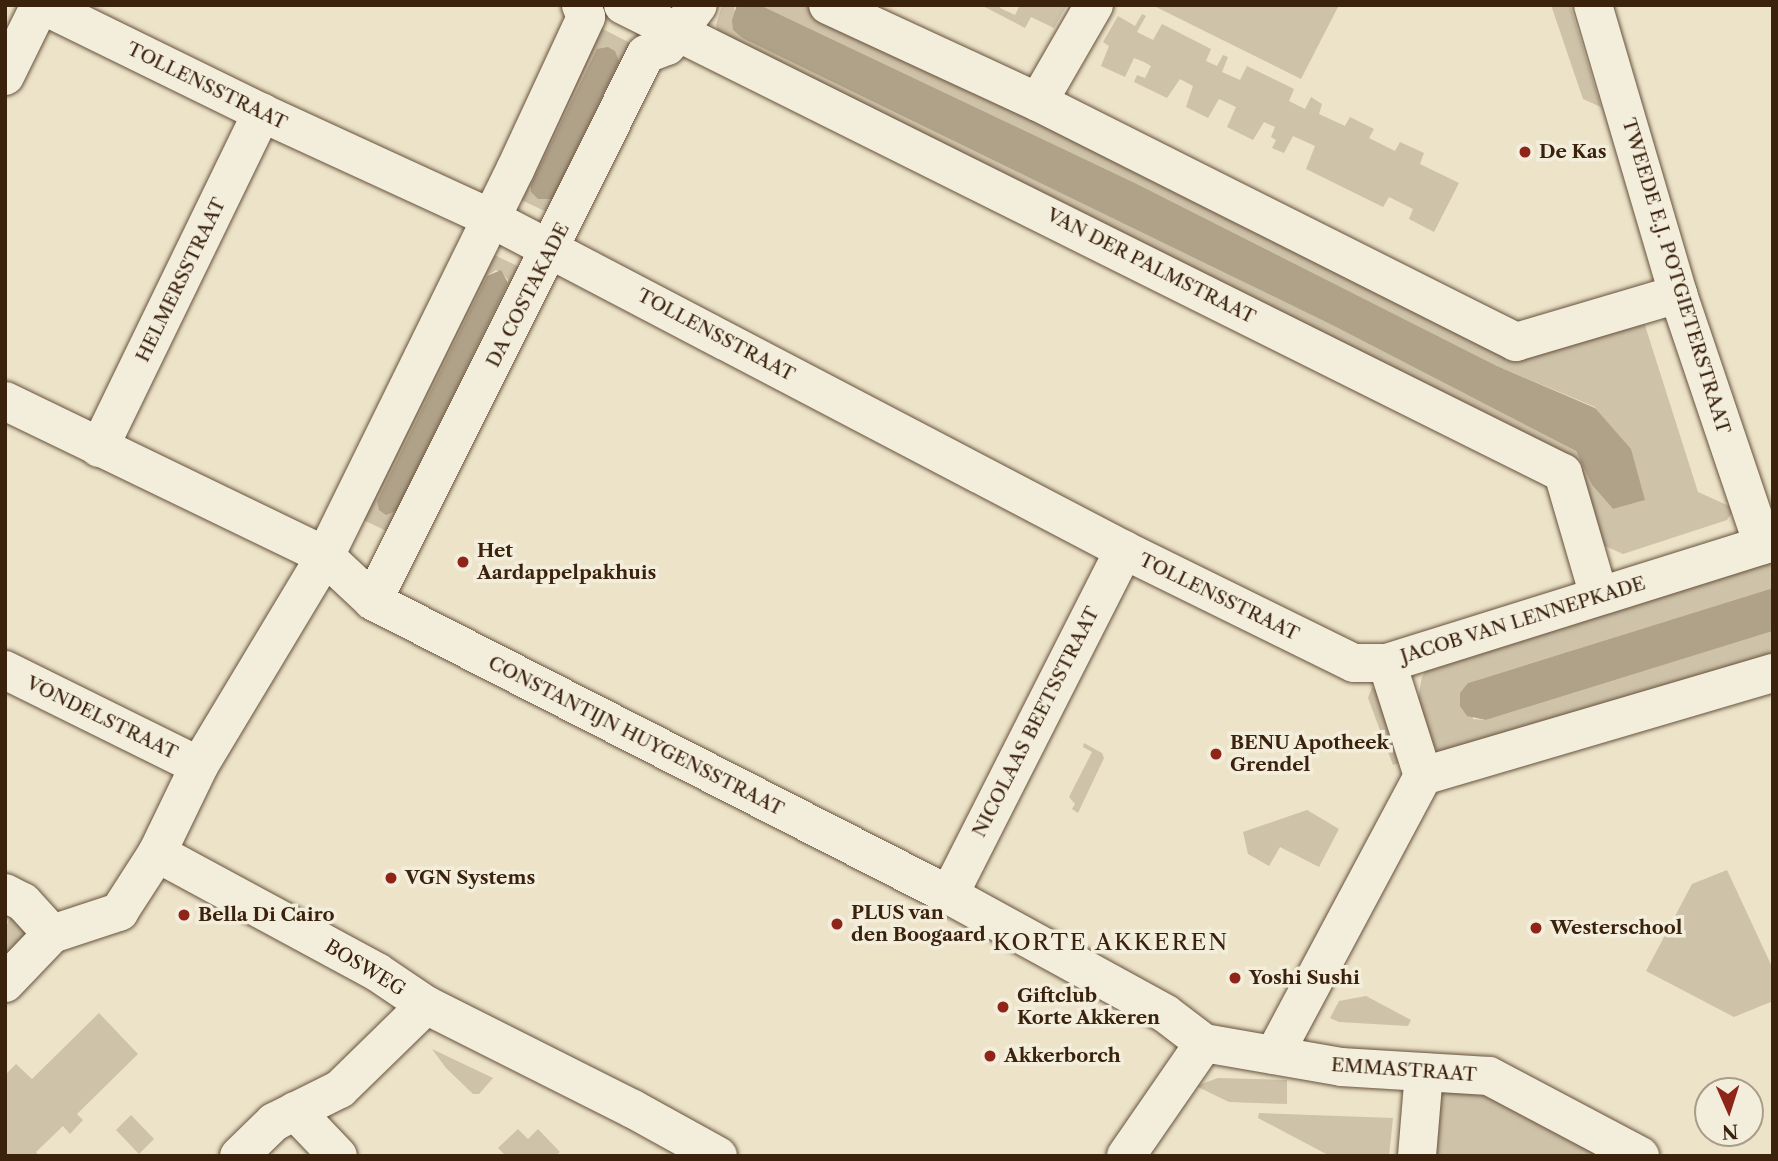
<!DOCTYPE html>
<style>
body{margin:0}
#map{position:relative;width:1778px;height:1161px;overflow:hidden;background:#ece3c9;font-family:"Libre Caslon Text",serif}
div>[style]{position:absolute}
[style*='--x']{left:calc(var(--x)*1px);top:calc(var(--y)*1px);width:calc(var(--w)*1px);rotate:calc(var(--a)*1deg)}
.green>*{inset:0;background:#cec2a9}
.water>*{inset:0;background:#b0a189}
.roads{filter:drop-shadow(0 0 2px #67523c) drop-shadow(0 0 2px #67523c)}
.minor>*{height:38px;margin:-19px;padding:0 19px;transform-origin:19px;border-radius:19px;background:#f3eddc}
.dots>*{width:19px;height:19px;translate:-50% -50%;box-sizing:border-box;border:4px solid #f3eddc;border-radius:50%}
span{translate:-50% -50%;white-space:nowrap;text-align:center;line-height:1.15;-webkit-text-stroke:7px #f3eddc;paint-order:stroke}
.street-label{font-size:19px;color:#3b220d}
.poi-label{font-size:19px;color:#3b220d;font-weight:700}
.left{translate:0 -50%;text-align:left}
.quarter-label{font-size:23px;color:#3b220d;letter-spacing:2px}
.frame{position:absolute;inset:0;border:7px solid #3b220d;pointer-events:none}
.north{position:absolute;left:1694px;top:1077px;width:70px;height:70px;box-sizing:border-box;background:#f3eddc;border:2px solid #a99c89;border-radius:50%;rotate:177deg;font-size:19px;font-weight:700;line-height:28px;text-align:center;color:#3b220d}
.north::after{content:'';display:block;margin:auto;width:24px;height:32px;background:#8f2418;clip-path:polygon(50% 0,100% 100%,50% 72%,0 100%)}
</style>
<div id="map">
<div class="green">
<div style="clip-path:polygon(722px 5px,737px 5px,734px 8px,744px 39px,1334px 326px,1576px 451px,1592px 485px,1613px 509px,1644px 500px,1595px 407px,1497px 366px,1137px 184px,760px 5px,803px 5px,1511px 352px,1642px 316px,1698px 492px,1729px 506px,1732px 513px,1727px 520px,1623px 554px,1596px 542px,1569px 468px,722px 44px,716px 25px)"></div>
<div style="clip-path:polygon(981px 5px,1001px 5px,1000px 8px,1015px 15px,1020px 5px,1067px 5px,1054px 28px,1031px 17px,1025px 28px)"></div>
<div style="clip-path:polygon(1152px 5px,1339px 5px,1301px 79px)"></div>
<div style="clip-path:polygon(1551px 5px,1570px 5px,1601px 107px,1583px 99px)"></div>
<div style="clip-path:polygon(1142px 14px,1146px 16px,1137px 32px,1153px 40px,1162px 24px,1211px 49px,1206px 61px,1217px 66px,1223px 55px,1228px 57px,1222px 72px,1240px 80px,1247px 66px,1294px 89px,1289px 101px,1305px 109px,1311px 97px,1322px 104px,1319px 114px,1345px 126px,1350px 117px,1374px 129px,1369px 138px,1395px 151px,1400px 142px,1424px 153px,1420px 164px,1459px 183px,1434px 232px,1409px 219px,1413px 209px,1389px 197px,1383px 207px,1306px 169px,1315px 146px,1293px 136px,1284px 153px,1272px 148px,1276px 140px,1271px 137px,1275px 127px,1264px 122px,1253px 140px,1227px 127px,1236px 107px,1219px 99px,1208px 118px,1186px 107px,1193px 86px,1180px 79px,1167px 98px,1134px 82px,1137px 75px,1145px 78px,1151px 66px,1144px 62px,1134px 58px,1125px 77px,1101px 66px,1109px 46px,1103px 42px,1118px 16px,1135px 26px)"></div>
<div style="clip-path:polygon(597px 26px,636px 46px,553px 215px,513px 196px)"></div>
<div style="clip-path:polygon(evenodd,486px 251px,526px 270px,397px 536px,357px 517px,486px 251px,496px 270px,508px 279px,508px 283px,396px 511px,377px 501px,487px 276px,496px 270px)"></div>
<div style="clip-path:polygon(1773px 554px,1773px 588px,1468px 683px,1473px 719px,1486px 720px,1773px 631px,1773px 658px,1442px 752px,1431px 746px,1418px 699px,1422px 677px,1428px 666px)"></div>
<div style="clip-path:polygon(1372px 687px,1380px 693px,1403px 762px,1393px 765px,1368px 698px)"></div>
<div style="clip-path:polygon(1084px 743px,1102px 753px,1104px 758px,1078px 813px,1072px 809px,1075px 804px,1069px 797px,1092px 752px,1083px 747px)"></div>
<div style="clip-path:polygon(1307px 810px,1339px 829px,1319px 867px,1280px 847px,1269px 866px,1248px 854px,1243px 832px)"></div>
<div style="clip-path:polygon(1727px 870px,1773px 969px,1773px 1001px,1734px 1017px,1646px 971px,1692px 884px)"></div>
<div style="clip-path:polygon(14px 909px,30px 930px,5px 967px,5px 929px)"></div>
<div style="clip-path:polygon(1366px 996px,1411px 1020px,1408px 1026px,1339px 1022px,1330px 1018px,1339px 1001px)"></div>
<div style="clip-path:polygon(99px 1013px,138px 1054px,77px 1114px,83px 1120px,70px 1134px,63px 1126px,36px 1152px,39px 1156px,5px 1156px,5px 1075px,16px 1064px,32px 1079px)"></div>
<div style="clip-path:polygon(432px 1049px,493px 1078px,479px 1094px,473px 1094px,446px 1068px)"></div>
<div style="clip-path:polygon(1218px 1078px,1287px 1080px,1287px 1104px,1229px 1102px,1196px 1086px)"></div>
<div style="clip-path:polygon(1472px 1087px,1615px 1156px,1431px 1156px,1437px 1098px,1443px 1088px)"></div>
<div style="clip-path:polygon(1259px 1113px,1393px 1118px,1389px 1156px,1330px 1156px,1258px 1118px)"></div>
<div style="clip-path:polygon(131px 1115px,154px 1139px,139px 1154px,116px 1130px)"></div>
<div style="clip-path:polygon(518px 1129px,528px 1139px,538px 1129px,560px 1152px,556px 1156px,506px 1156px,498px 1148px)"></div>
</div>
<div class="water">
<div style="clip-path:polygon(737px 5px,760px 5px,1137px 184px,1497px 366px,1595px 408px,1631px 449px,1645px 500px,1613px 509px,1592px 485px,1576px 451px,1334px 326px,744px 39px,733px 30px,732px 20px)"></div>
<div style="clip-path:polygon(608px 47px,615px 51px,619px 61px,552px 199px,538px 199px,531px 192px,531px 185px,597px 49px)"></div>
<div style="clip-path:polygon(501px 270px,508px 283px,396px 511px,386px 515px,379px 510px,377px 501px,487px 276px)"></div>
<div style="clip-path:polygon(1773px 588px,1773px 631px,1486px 720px,1467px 716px,1460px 706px,1460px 693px,1468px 683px)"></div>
</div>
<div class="roads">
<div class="minor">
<div style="--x:42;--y:5;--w:245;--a:26.1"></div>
<div style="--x:262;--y:113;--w:251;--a:24.7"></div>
<div style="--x:490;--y:218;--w:716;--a:27.64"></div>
<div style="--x:1124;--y:550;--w:256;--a:26.2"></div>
<div style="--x:1354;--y:663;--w:33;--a:0"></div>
<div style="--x:1387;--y:663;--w:405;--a:-17.4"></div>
<div style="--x:623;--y:5;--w:1050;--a:26.47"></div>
<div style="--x:1563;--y:473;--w:128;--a:73.7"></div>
<div style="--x:828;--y:5;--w:231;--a:24.8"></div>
<div style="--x:1038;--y:102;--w:535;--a:26.66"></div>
<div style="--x:1516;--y:342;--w:169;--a:-16.5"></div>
<div style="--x:1593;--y:5;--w:301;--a:73.6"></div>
<div style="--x:1678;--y:294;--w:265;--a:71.3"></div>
<div style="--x:5;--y:76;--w:79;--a:-63.8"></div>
<div style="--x:1038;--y:102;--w:112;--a:-60"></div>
<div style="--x:5;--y:401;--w:356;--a:25.8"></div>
<div style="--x:325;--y:556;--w:66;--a:43.2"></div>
<div style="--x:373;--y:601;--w:647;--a:27.04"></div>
<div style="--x:949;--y:895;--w:247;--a:28.7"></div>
<div style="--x:1166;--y:1014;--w:48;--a:37.3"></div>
<div style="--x:1204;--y:1043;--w:139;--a:9.9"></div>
<div style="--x:1341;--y:1067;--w:148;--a:3.5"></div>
<div style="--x:1489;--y:1076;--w:171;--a:27.9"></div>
<div style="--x:99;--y:448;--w:373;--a:-64.1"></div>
<div style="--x:373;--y:601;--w:611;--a:-63.48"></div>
<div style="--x:646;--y:54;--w:22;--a:-21"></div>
<div style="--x:667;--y:46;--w:51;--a:-52.9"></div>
<div style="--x:1387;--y:663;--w:119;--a:72.3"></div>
<div style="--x:5;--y:670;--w:216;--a:26.3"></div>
<div style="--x:157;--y:853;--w:97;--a:-64.2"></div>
<div style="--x:199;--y:766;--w:245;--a:-59"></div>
<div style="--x:325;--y:556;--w:430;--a:-63.8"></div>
<div style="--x:515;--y:170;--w:169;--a:-65.1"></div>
<div style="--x:586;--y:17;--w:13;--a:-113"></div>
<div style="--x:5;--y:893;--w:20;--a:27"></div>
<div style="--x:23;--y:902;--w:43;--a:47.8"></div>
<div style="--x:949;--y:895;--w:387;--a:-63.1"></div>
<div style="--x:52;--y:934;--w:71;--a:-18.2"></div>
<div style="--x:119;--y:912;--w:70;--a:-57.2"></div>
<div style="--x:157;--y:853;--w:250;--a:28.4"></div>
<div style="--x:377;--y:972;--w:59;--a:34"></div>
<div style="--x:426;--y:1005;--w:232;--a:26.7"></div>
<div style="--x:633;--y:1109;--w:97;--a:28.9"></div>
<div style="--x:5;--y:983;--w:68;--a:-46.2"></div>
<div style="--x:1274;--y:1055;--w:316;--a:-61.9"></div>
<div style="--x:1423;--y:776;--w:365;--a:-16.4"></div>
<div style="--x:295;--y:1111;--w:62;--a:46.3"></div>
<div style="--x:239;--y:1156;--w:49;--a:-44.2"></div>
<div style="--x:274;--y:1122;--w:74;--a:-26.6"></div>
<div style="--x:340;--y:1089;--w:120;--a:-44.3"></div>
<div style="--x:1126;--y:1156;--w:137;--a:-55.4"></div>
<div style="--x:1417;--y:1156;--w:84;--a:-85.2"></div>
</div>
</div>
<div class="dots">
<div style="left:1525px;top:152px;background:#8f2418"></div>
<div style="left:463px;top:562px;background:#8f2418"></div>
<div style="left:1216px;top:754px;background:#8f2418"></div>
<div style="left:391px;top:878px;background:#8f2418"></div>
<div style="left:184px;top:915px;background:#8f2418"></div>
<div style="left:837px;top:924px;background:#8f2418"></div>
<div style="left:1536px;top:928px;background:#8f2418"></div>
<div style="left:1235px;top:978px;background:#8f2418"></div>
<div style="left:1003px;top:1007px;background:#8f2418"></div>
<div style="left:990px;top:1056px;background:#8f2418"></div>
</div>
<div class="street-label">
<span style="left:207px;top:86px;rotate:26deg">TOLLENSSTRAAT</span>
<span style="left:1151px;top:266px;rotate:27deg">VAN DER PALMSTRAAT</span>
<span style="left:1676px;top:276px;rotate:73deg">TWEEDE E.J. POTGIETERSTRAAT</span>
<span style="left:181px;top:280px;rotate:-64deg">HELMERSSTRAAT</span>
<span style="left:528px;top:295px;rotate:-63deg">DA COSTAKADE</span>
<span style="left:716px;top:335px;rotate:28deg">TOLLENSSTRAAT</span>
<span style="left:1219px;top:597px;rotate:26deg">TOLLENSSTRAAT</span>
<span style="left:1523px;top:620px;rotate:-17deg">JACOB VAN LENNEPKADE</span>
<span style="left:102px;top:718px;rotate:26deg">VONDELSTRAAT</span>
<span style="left:1036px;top:722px;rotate:-63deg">NICOLAAS BEETSSTRAAT</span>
<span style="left:636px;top:736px;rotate:27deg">CONSTANTIJN HUYGENSSTRAAT</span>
<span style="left:365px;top:968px;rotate:31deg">BOSWEG</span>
<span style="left:1404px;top:1070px;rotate:4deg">EMMASTRAAT</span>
</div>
<div class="poi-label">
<span class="left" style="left:1539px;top:152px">De Kas</span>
<span class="left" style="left:477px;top:562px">Het<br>Aardappelpakhuis</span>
<span class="left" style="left:1230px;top:754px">BENU Apotheek<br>Grendel</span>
<span class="left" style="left:405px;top:878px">VGN Systems</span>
<span class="left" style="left:851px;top:924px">PLUS van<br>den Boogaard</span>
<span class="left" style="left:198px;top:915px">Bella Di Cairo</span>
<span class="left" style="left:1550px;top:928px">Westerschool</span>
<span class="left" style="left:1249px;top:978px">Yoshi Sushi</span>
<span class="left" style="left:1017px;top:1007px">Giftclub<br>Korte Akkeren</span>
<span class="left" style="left:1004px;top:1056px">Akkerborch</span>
</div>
<div class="quarter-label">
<span style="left:1111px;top:942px">KORTE AKKEREN</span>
</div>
<div class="frame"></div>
<div class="north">N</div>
</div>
